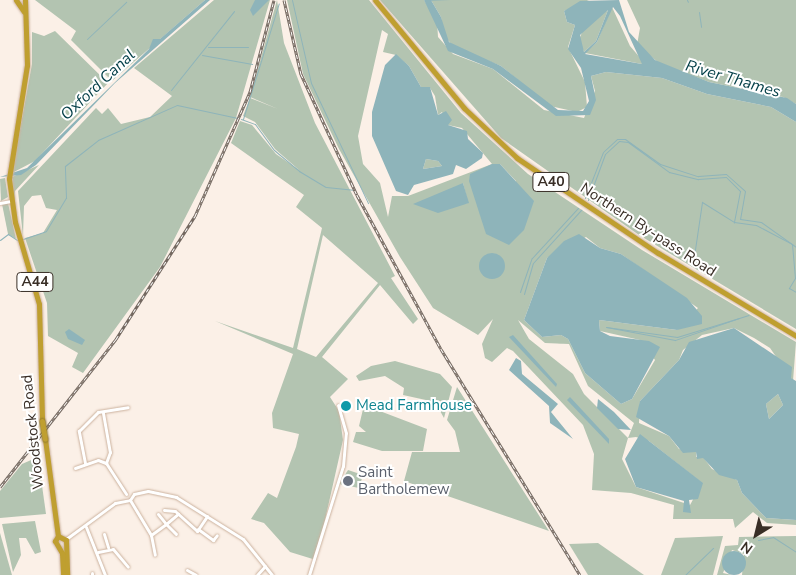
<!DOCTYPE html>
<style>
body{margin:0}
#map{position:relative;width:796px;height:575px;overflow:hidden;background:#fbf0e7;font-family:"Nunito Sans",sans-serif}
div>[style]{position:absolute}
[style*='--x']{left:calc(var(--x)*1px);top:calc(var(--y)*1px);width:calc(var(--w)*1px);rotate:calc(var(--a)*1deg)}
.green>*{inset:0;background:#b3c4b1}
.water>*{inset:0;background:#8eb4ba}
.round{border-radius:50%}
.stream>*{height:1px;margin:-0.5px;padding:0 0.5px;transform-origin:0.5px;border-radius:0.5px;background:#8eb4ba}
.roads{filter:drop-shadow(0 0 1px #ccb29e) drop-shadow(0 0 1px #ccb29e)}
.minor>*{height:3px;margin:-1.5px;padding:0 1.5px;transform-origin:1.5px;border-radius:1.5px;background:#fff}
.highway>*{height:5px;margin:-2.5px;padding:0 2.5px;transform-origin:2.5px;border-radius:2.5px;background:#bf9f30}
.rail>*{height:3px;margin-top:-1.5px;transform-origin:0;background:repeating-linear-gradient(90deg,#fff 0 4px,#736860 0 8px);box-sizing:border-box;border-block:1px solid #736860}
.bridges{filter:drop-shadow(0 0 1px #90772c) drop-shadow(0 0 1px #90772c)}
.highway-bridge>*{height:5px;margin:-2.5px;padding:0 2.5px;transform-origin:2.5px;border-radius:2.5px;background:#bf9f30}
.dots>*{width:14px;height:14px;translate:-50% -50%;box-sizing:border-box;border:2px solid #fff;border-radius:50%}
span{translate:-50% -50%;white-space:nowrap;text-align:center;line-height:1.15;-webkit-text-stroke:4px #fff;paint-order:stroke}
.shield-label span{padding:1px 4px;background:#fff;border:1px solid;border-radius:4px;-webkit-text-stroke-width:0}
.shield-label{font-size:14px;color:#392e26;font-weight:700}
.street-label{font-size:15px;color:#392e26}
.culture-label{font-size:15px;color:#0d838f}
.left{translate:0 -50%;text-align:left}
.worship-label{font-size:15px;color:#5b616d}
.water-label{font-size:16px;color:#003d46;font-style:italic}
.north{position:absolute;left:731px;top:510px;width:50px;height:50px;-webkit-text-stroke:4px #fff;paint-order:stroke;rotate:216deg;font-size:14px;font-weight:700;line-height:20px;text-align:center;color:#392e26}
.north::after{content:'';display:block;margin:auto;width:18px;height:22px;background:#392e26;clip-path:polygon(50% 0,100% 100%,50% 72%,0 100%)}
</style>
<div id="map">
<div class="green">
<div style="clip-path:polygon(35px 0,205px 0,112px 81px,71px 40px,76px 31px)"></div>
<div style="clip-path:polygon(214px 0,270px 0,236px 118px,160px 267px,83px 373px,72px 367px,78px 353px,48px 336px,47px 303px,25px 238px,43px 233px,57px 210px,46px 208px,41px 195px,32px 196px,24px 206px,23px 236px,18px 191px,96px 108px,102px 114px,108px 108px,121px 124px,150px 117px,172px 96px,134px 68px)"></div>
<div style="clip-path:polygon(evenodd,277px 0,284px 43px,315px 123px,395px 276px,391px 278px,418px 319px,413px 324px,380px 285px,322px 357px,348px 379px,330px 397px,339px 411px,343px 440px,316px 560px,290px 552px,264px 523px,251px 519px,268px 493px,277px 498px,296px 447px,299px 434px,273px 428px,272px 413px,293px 354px,215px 321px,293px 348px,322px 228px,296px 207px,304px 195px,231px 143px,240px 121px,252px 125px,276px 154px,299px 170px,275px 149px,255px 122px,243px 116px,250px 98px,278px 109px,250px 97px,277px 0,323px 235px,378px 283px,316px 357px,297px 349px,323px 235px)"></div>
<div style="clip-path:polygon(evenodd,287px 0,369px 0,461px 113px,528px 174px,642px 250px,796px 342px,793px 381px,770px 348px,754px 338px,734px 328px,702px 335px,683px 350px,679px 360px,640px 401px,639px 423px,669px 436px,679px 449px,696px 452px,696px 457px,703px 457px,712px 469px,737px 480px,742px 493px,766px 518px,796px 520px,796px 525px,767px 523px,753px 512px,735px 528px,733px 519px,673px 519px,674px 505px,631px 493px,592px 490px,594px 454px,583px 425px,513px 351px,507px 348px,492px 362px,485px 358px,482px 344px,493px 319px,478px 335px,433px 308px,400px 257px,339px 149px,303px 74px,287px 0,382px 30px,388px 34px,383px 52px,396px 55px,409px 66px,421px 87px,430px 88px,435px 96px,438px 115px,442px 112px,448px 125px,462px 128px,492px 164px,408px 196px,392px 196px,388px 217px,380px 183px,363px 164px,358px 136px,382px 30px,287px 0,500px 164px,516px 181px,499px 217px,500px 164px,287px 0,463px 183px,468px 203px,455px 205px,463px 183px,287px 0,586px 237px,600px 248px,621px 254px,698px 308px,677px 330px,599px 320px,600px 331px,640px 340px,655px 360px,632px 399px,621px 404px,585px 373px,568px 339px,561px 335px,542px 337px,524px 320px,547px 258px,586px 237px,287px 0,518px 320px,545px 343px,569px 344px,588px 386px,634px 423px,628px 438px,584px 394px,573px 374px,529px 339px,518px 320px,287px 0,636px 437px,649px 441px,702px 483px,690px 505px,636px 487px,622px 459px,628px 438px,636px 437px)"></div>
<div style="clip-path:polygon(380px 0,424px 0,437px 21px,438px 37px,453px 54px,493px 69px,544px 110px,584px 118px,595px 91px,591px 76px,606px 72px,662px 78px,707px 94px,771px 107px,796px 122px,796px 329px,639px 235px,501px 138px)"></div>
<div style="clip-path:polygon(431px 0,589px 0,564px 11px,567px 22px,575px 25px,568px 47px,585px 82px,587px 107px,577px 112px,550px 106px,501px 66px,454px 47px,444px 36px,441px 17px)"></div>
<div style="clip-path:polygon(627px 0,796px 0,796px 104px,783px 97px,709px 82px,659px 63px,637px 45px,640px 28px)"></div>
<div style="clip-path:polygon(612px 7px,630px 46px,642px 60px,642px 64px,585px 53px,597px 42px)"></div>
<div style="clip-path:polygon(608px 10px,596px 41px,584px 52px,579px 40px,584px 27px)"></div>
<div style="clip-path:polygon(55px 31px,108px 83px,35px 161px,12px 173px,32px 64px,32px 32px,44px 36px)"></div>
<div style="clip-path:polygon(426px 159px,438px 161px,442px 166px,423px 169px)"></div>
<div style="clip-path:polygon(39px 165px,15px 191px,14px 206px,12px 177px)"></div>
<div style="clip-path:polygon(5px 178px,8px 197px,1px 201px,0 179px)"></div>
<div style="clip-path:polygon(8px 203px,16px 239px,8px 234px,2px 204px)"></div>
<div style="clip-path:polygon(395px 361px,440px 374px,452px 387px,444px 418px,435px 402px,403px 395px,404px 388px,385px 376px,359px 381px,356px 376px,371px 366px)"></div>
<div style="clip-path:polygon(457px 387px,524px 492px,549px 531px,404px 481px,412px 452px,460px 452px,455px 431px,447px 420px)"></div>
<div style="clip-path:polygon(778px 394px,783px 405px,769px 419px,766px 404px)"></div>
<div style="clip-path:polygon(364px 405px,427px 429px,423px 451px,382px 451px,353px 442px,356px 432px,366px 432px,359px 426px)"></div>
<div style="clip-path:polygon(38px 457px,46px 514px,0 518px,0 491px,22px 464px)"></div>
<div style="clip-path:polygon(348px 470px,363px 475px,359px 488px,339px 484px)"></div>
<div style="clip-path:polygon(35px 521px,41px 552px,35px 554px,26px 538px,19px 538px,21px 555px,13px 572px,2px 524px)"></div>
<div style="clip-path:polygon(0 533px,12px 575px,0 575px)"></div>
<div style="clip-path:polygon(723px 536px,713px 575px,661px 575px,675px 538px)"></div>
<div style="clip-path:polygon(796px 536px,796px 575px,742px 575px,744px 554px,732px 550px,723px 573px,732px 575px,717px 575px,725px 546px,738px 545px,739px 537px)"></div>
<div style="clip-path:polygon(598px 543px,644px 575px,588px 575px,569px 544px)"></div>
</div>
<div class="water">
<div style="clip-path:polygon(205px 0,210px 0,115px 83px,36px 165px,21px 175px,0 177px,27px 168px,149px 49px,153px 39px,160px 39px)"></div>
<div style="clip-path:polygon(255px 0,269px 0,253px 16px,250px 10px)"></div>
<div style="clip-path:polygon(evenodd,424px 0,431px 0,441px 17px,449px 42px,501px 66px,558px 110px,583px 111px,589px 101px,581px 68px,568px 49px,575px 25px,567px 22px,564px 11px,580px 1px,619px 0,629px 32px,655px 60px,709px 82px,787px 98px,796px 104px,796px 122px,771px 107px,707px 94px,662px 78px,606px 72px,591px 76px,596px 100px,590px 115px,556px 116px,493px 69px,448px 51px,424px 0,613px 7px,620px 16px,642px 64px,585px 54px,597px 42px,613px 7px,424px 0,608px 10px,596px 41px,584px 52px,580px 35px,608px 10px)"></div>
<div style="clip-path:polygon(evenodd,396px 54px,409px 66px,421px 87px,430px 87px,438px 115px,446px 111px,452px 120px,448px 125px,467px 131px,468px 139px,483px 153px,482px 158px,466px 169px,456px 165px,453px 174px,414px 185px,408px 195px,396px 191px,372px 136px,372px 112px,385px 65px,396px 54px,426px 159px,438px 161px,442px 166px,423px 169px,426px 159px)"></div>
<div style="clip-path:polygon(492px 164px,500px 164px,534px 201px,524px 230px,509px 245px,486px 234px,469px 181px,470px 174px)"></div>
<div style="clip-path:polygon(463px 183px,469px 203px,438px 213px,413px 204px)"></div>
<div style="clip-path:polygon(579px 234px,600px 248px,621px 254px,687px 298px,702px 316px,702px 324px,677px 330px,599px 320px,600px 331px,610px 336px,649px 341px,660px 347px,632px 399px,621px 404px,585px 373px,568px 339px,561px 335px,542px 337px,524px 320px,547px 258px,564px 241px)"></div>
<div class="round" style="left:479px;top:253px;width:26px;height:26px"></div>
<div style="clip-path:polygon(evenodd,734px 328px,792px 367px,791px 378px,796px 381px,796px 520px,766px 518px,742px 493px,737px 480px,719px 475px,703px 458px,697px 459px,696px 452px,683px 453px,669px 436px,636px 417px,640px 401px,679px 360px,689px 342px,734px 328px,778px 394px,783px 405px,769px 419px,766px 404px,778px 394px)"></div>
<div style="clip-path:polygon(69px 329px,85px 340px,82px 345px,68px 339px,65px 332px)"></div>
<div style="clip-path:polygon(513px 335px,557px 384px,556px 387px,509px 337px)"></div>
<div style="clip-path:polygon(516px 358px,521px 361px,522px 374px,558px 404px,551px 412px,573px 439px,550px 423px,549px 406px,509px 370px)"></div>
<div style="clip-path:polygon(570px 397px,609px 439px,609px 444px,567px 400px)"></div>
<div style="clip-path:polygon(598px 399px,614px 412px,631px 430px,618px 429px,597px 408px)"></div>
<div style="clip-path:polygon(640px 434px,703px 483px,698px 499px,689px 500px,691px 513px,683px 512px,684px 501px,636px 487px,625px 459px)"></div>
<div class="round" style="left:722px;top:551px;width:24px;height:24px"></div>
</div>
<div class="stream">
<div style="--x:292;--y:0;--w:85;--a:77.1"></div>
<div style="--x:311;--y:83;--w:133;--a:64.6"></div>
<div style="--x:687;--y:0;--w:2;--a:63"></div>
<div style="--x:699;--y:12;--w:15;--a:82"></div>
<div style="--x:87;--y:39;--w:54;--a:-43.5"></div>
<div style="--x:208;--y:47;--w:40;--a:0"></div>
<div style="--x:202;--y:55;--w:51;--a:10.2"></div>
<div style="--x:171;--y:90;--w:101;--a:-51.4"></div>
<div style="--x:241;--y:119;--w:15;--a:20"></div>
<div style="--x:255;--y:124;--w:32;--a:54"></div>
<div style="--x:274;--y:150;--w:33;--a:40"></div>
<div style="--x:299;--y:171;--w:31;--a:31"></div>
<div style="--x:326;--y:187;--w:27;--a:6"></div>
<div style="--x:243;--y:119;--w:121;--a:-72.8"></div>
<div style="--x:585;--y:198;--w:49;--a:-68.6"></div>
<div style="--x:603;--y:152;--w:19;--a:-43"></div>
<div style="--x:617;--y:139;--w:8;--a:0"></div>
<div style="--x:625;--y:139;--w:43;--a:35.5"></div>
<div style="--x:660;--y:164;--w:40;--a:18"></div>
<div style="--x:698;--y:176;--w:28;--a:-4"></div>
<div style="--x:726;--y:174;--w:25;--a:42"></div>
<div style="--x:745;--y:191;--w:28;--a:100"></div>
<div style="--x:740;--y:219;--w:21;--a:8"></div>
<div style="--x:761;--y:222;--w:43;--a:35.5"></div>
<div style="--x:588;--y:200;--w:49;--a:-69.7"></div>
<div style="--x:605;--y:154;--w:19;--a:-43"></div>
<div style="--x:619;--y:141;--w:9;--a:6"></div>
<div style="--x:628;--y:142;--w:51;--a:36.2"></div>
<div style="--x:669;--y:172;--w:30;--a:14"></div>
<div style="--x:698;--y:179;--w:28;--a:-4"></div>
<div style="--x:726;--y:177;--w:20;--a:45"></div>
<div style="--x:740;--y:191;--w:32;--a:101"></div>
<div style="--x:734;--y:222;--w:22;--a:8"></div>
<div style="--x:756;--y:225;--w:41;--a:27.8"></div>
<div style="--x:792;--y:244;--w:34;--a:85"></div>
<div style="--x:795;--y:278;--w:12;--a:121"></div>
<div style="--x:789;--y:288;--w:8;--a:30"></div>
<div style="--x:23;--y:239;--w:24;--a:-19"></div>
<div style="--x:46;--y:231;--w:39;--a:-59"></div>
<div style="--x:66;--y:198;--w:32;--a:-92"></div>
<div style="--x:65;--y:166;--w:42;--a:-38.2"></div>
<div style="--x:98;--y:140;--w:86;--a:-23.9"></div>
<div style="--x:177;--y:105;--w:62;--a:12"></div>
<div style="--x:0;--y:240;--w:10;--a:-37"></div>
<div style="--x:8;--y:234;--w:11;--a:34"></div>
<div style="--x:693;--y:263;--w:62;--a:-81.6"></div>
<div style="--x:702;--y:202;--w:38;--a:32"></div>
<div style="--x:796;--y:284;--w:3;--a:90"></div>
<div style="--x:520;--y:292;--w:36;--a:-71"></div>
<div style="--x:532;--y:258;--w:68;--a:-47.4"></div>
<div style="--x:524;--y:294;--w:32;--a:-74"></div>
<div style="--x:533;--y:263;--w:72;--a:-47.8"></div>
<div style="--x:739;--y:318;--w:68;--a:161"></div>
<div style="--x:675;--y:340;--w:70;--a:-169.3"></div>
<div style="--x:606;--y:327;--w:72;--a:8"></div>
<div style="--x:677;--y:337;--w:65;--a:-17"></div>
<div style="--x:739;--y:318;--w:10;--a:-17"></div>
<div style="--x:758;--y:540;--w:15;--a:-11"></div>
<div style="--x:773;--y:537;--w:27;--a:33"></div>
<div style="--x:685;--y:575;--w:39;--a:-44"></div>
</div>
<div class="roads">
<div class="minor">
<div style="--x:0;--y:203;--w:11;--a:-10"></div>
<div style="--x:103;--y:413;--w:40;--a:80"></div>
<div style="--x:110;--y:452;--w:12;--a:110"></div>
<div style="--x:85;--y:463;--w:33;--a:-101"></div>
<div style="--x:79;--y:431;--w:27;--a:-45"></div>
<div style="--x:98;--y:412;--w:30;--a:-9"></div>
<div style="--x:106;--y:463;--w:37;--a:57"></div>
<div style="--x:75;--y:468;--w:24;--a:-19"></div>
<div style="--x:98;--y:460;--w:9;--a:21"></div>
<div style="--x:130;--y:500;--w:7;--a:-56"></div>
<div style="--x:134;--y:494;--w:14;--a:-12"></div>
<div style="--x:148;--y:491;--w:29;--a:12"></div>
<div style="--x:176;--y:497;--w:79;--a:32.1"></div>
<div style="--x:243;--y:539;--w:46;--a:51.1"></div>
<div style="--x:130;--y:500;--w:41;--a:59"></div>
<div style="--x:151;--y:535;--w:20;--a:79"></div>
<div style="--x:164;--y:510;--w:11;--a:5"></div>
<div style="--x:175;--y:511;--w:30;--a:42"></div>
<div style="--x:197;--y:531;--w:18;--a:-56"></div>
<div style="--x:158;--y:514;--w:13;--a:51"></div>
<div style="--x:166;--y:524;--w:16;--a:-40"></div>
<div style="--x:86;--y:527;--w:52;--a:68.4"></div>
<div style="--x:198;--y:529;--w:19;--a:36"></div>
<div style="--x:213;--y:540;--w:6;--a:-51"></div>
<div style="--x:104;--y:534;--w:14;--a:73"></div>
<div style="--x:151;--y:535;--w:19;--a:-36"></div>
<div style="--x:166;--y:524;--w:14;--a:45"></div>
<div style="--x:66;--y:539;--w:61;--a:-36.3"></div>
<div style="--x:115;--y:503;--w:15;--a:-11"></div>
<div style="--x:98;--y:552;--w:15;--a:-11"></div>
<div style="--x:113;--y:549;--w:23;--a:50"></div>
<div style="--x:187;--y:570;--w:10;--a:29"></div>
<div style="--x:92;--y:575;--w:2;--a:-90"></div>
<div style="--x:257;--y:575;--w:12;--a:-48"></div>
<div style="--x:309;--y:575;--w:114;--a:-72.7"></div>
<div style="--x:343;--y:466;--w:33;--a:-85"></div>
<div style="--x:346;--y:433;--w:29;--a:-106"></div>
</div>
<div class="highway">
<div style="--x:16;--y:0;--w:14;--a:56"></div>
<div style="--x:25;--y:0;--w:65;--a:88.2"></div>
<div style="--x:27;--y:65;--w:115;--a:99"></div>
<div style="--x:9;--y:179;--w:43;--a:82.1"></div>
<div style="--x:15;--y:222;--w:85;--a:73.7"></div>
<div style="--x:39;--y:304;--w:117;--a:88.5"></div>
<div style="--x:375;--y:0;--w:140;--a:50.5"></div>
<div style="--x:464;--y:108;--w:73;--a:43.3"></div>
<div style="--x:517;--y:158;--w:170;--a:34"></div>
<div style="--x:658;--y:253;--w:161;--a:31"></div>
<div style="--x:45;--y:439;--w:98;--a:82.4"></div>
<div style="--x:58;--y:536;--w:9;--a:27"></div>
<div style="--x:66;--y:540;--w:35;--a:88"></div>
<div style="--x:58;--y:536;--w:6;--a:121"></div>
<div style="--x:55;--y:541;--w:14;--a:60"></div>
<div style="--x:62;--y:553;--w:22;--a:87"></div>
</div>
</div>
<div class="rail">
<div style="--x:284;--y:0;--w:76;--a:77.1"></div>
<div style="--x:301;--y:74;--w:133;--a:65.2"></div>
<div style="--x:357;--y:195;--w:175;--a:61.4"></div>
<div style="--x:441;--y:349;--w:265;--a:58.4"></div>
<div style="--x:0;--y:487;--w:188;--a:-51.9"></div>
<div style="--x:116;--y:339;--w:146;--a:-57.3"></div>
<div style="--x:195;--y:216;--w:136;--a:-66.1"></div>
<div style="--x:250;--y:92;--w:95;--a:-75.4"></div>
</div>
<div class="bridges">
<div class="highway-bridge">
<div style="--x:42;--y:421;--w:18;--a:81"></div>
</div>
</div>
<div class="dots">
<div style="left:346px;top:406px;background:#0f9aa8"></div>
<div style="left:348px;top:481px;background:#6b7280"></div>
</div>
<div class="shield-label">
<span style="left:551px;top:182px">A40</span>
<span style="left:35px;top:282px">A44</span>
</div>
<div class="street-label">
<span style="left:648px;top:230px;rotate:33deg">Northern By-pass Road</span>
<span style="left:33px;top:432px;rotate:-96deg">Woodstock Road</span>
</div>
<div class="culture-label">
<span class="left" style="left:356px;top:406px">Mead Farmhouse</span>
</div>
<div class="worship-label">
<span class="left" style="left:358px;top:481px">Saint<br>Bartholemew</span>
</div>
<div class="water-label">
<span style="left:733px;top:79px;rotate:16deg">River Thames</span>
<span style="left:98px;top:85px;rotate:-43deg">Oxford Canal</span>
</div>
<div class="north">N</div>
</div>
